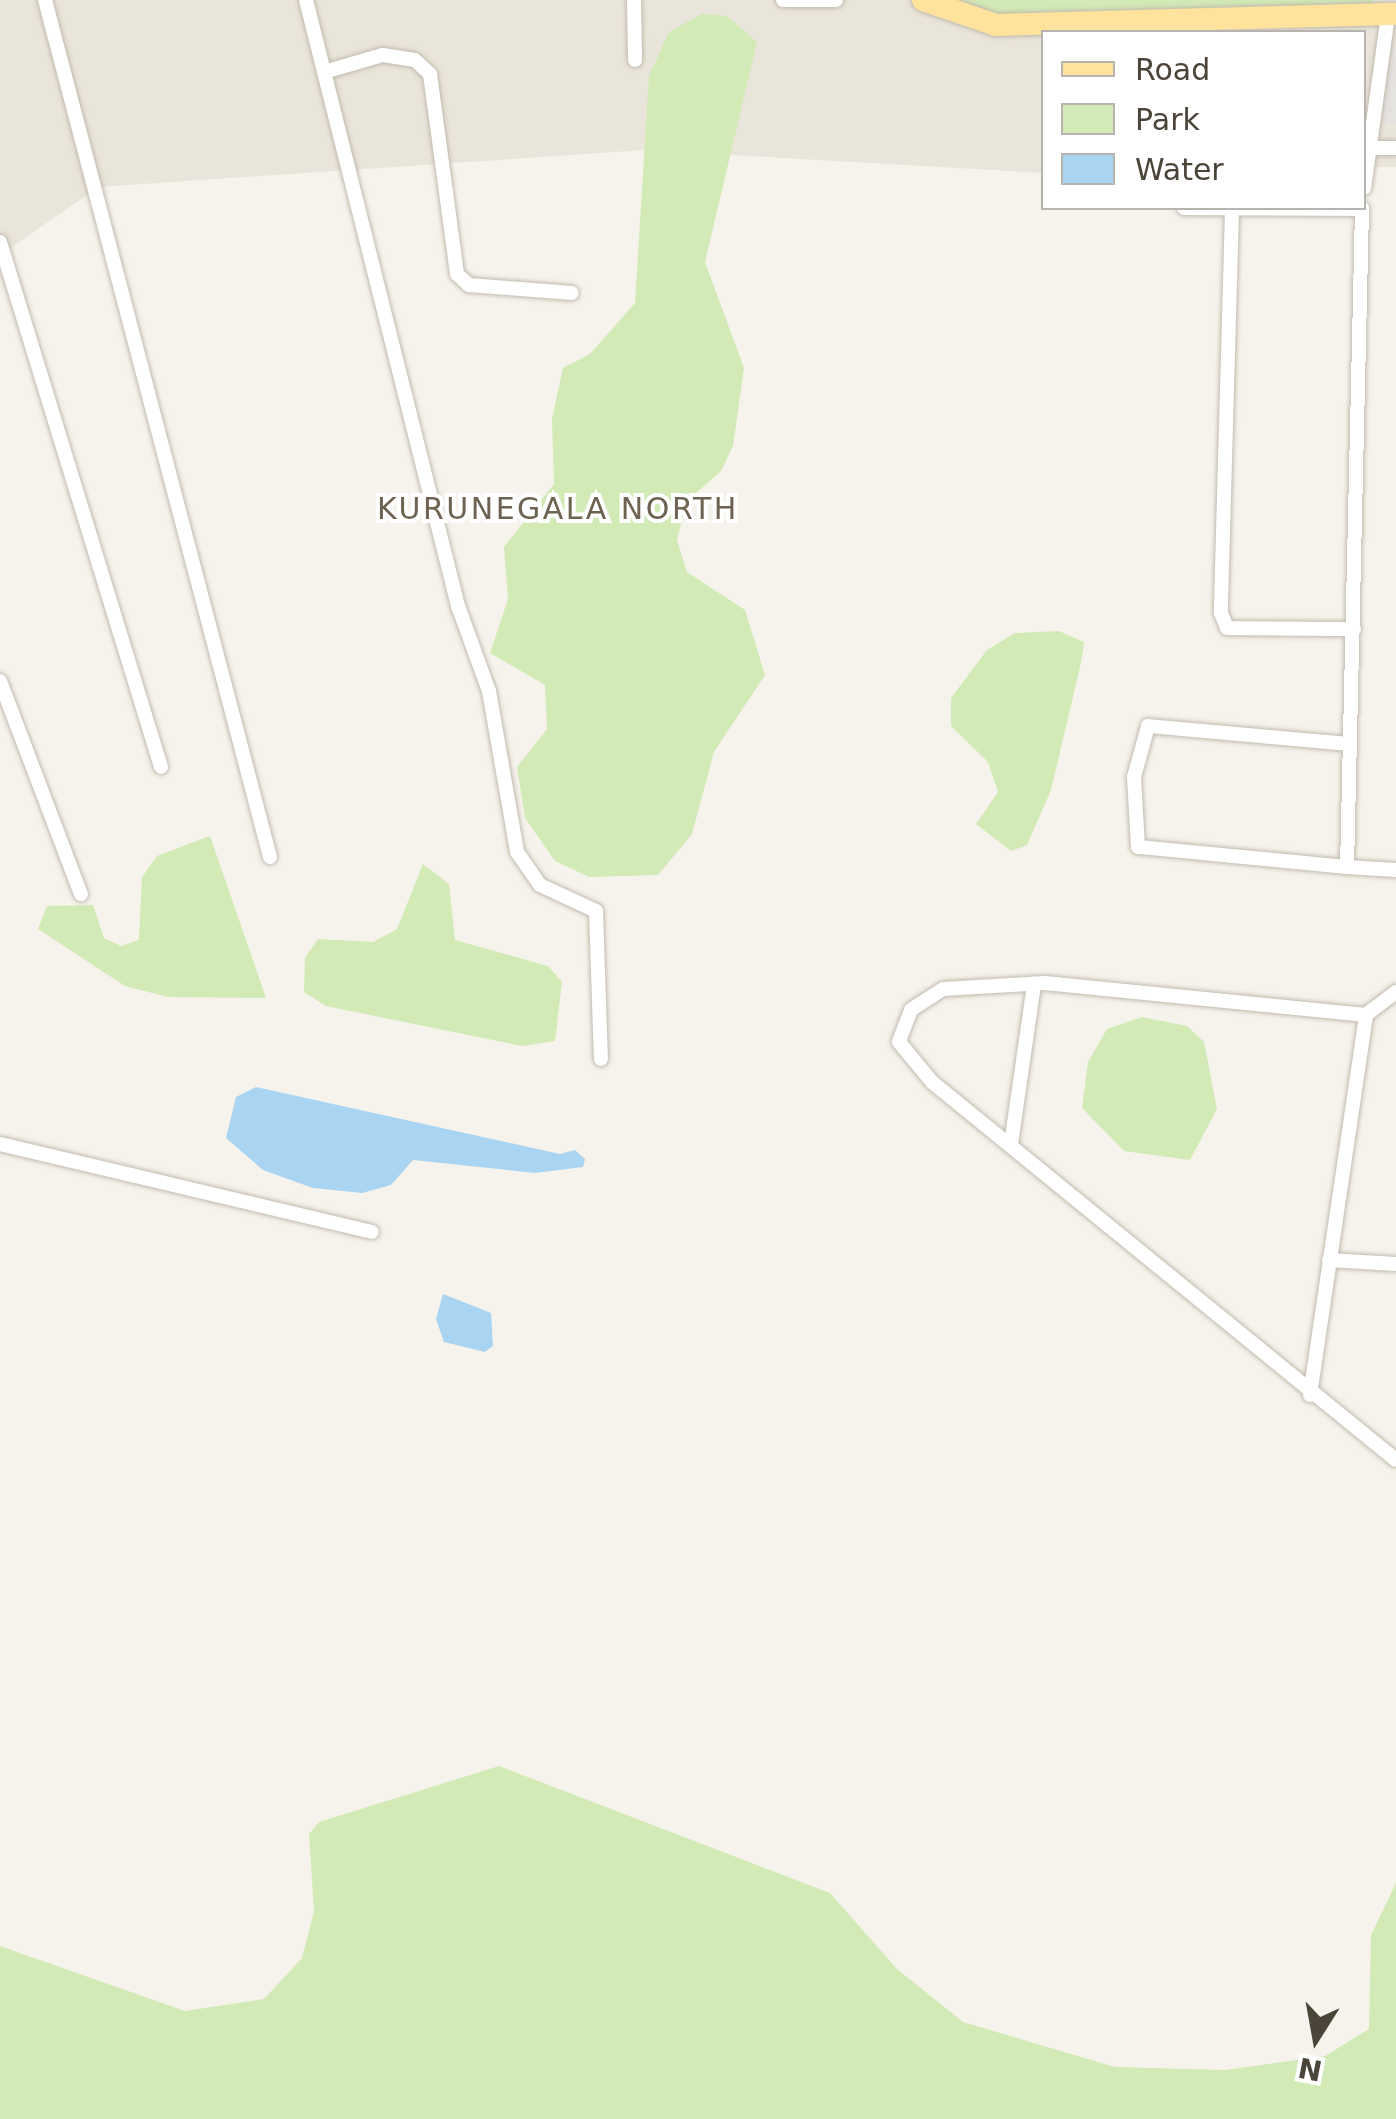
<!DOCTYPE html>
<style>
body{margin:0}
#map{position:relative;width:1396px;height:2119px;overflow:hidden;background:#f6f3ec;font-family:"DejaVu Sans",sans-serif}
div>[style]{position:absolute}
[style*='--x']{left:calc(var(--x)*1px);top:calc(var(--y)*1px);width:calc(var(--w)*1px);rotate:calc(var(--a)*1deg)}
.residential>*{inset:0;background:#eae5da}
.green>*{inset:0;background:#d2eab5}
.parking>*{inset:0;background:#e5e3e0}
.water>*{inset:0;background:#a9d4f2}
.roads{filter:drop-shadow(0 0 2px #c2bbae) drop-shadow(0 0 2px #c2bbae)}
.street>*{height:14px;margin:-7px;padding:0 7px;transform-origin:7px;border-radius:7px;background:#fff}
.primary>*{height:22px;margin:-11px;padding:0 11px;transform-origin:11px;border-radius:11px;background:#ffe39c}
span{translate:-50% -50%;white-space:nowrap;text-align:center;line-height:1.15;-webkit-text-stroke:8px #fff;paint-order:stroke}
.neighbourhood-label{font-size:30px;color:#6e6250;letter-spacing:2.5px}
.legend{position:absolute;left:1041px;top:30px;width:325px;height:180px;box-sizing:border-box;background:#fff;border:2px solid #b7b4b0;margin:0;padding:12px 18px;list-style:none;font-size:30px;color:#4b4439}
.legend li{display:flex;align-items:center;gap:20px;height:50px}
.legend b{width:50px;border:2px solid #b7b4b0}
.north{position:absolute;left:1266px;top:1989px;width:100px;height:100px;-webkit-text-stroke:8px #fff;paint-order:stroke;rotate:191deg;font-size:28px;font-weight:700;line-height:40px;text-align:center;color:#4b4439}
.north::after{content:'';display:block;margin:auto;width:35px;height:45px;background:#4b4439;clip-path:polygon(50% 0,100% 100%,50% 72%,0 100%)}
</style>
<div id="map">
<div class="residential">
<div style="clip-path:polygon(0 0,1396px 0,1396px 167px,1364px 167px,1364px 32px,1044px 32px,1043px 173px,645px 150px,99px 187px,0 255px)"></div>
</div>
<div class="green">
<div style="clip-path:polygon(923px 0,1372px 0,1381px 15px,996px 25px)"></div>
<div style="clip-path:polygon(702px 14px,727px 16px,757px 42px,705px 262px,744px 368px,733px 446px,721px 471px,687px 501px,677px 540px,687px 572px,745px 610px,765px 675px,714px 752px,692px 834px,658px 875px,589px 877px,555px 861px,525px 818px,517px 767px,547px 729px,545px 685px,490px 653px,508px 599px,504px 547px,554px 484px,552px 419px,563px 368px,590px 354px,635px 303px,649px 76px,669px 32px)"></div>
<div style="clip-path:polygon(1059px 631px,1084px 642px,1081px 663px,1051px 790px,1027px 845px,1011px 851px,976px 824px,998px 792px,988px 762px,951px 726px,951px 698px,987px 650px,1015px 633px)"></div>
<div style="clip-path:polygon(210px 836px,266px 998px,168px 997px,125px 986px,38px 929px,47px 906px,93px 905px,104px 938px,121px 946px,139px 940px,142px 877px,157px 856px)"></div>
<div style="clip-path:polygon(423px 864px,449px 884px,455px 940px,548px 966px,562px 982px,555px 1041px,522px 1046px,326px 1006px,304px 992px,305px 958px,318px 939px,373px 942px,397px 929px)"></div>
<div style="clip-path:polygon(1142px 1017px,1187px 1026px,1204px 1042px,1217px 1109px,1190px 1160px,1124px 1151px,1082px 1108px,1088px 1062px,1107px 1029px)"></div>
<div style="clip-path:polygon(499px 1766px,830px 1893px,897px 1969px,963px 2022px,1115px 2067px,1225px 2070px,1325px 2056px,1369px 2029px,1371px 1935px,1396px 1883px,1396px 2119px,0 2119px,0 1946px,185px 2011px,264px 1999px,302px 1958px,314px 1911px,309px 1834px,319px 1822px)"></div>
</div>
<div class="parking">
<div style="clip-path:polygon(1390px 34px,1396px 50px,1396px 124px,1379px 120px)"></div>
</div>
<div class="water">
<div style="clip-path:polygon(256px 1087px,560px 1154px,575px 1150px,585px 1159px,583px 1167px,535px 1173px,413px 1160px,391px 1185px,362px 1193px,313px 1188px,263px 1170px,226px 1138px,236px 1097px)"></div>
<div style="clip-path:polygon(443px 1294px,491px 1313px,493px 1346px,485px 1352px,444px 1342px,436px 1319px)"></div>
</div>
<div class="roads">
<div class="street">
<div style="--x:45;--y:0;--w:886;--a:75.29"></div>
<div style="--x:306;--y:0;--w:625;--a:75.92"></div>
<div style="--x:458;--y:606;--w:90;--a:70"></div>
<div style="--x:489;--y:691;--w:163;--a:80.1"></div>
<div style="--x:517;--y:852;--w:40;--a:55.1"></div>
<div style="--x:540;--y:885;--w:62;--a:24.9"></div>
<div style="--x:596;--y:911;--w:148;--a:88.1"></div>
<div style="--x:634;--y:0;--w:60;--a:89"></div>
<div style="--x:783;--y:0;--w:53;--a:0"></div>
<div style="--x:324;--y:72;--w:61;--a:-16.1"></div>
<div style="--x:383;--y:55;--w:32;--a:9"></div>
<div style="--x:415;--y:60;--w:21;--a:43"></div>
<div style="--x:430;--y:74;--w:202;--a:82.3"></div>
<div style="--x:457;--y:274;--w:16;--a:43"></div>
<div style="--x:469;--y:285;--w:103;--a:4.4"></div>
<div style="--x:1367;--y:148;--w:29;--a:0"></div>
<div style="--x:1364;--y:188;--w:176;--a:-82.1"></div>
<div style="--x:1184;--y:208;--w:178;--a:0.3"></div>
<div style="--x:1362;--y:208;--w:659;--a:91.3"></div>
<div style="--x:1347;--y:867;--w:49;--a:3.5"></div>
<div style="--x:1232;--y:210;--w:403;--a:91.6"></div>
<div style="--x:1221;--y:613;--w:16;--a:68"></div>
<div style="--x:1227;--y:628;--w:127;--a:0.5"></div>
<div style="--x:0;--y:242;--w:549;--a:72.95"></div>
<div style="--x:0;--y:681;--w:228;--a:69.2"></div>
<div style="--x:1347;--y:867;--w:210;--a:-174.5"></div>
<div style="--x:1138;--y:847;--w:70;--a:-93.3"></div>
<div style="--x:1134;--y:777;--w:53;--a:-74.6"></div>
<div style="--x:1148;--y:726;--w:203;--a:5.1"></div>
<div style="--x:1396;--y:992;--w:38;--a:143"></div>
<div style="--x:1366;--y:1015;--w:323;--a:-174.3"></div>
<div style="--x:1045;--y:983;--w:102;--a:176.6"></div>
<div style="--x:943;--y:989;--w:38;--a:147"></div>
<div style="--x:911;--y:1010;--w:34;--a:111"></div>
<div style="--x:899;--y:1042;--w:52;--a:50.5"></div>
<div style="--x:932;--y:1082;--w:598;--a:39.17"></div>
<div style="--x:0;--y:1144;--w:382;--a:13.3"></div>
<div style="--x:1011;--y:1144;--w:162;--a:-81.8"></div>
<div style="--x:1329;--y:1260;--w:67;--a:3.4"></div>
<div style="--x:1310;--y:1395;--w:384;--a:-81.6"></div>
</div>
<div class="primary">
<div style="--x:923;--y:0;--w:77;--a:18.9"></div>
<div style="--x:996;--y:25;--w:400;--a:-1.6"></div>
</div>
</div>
<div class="neighbourhood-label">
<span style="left:558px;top:509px">KURUNEGALA NORTH</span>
</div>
<ul class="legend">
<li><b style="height:12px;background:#ffe39c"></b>Road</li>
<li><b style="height:28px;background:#d2eab5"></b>Park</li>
<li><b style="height:28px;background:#a9d4f2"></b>Water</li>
</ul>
<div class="north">N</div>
</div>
